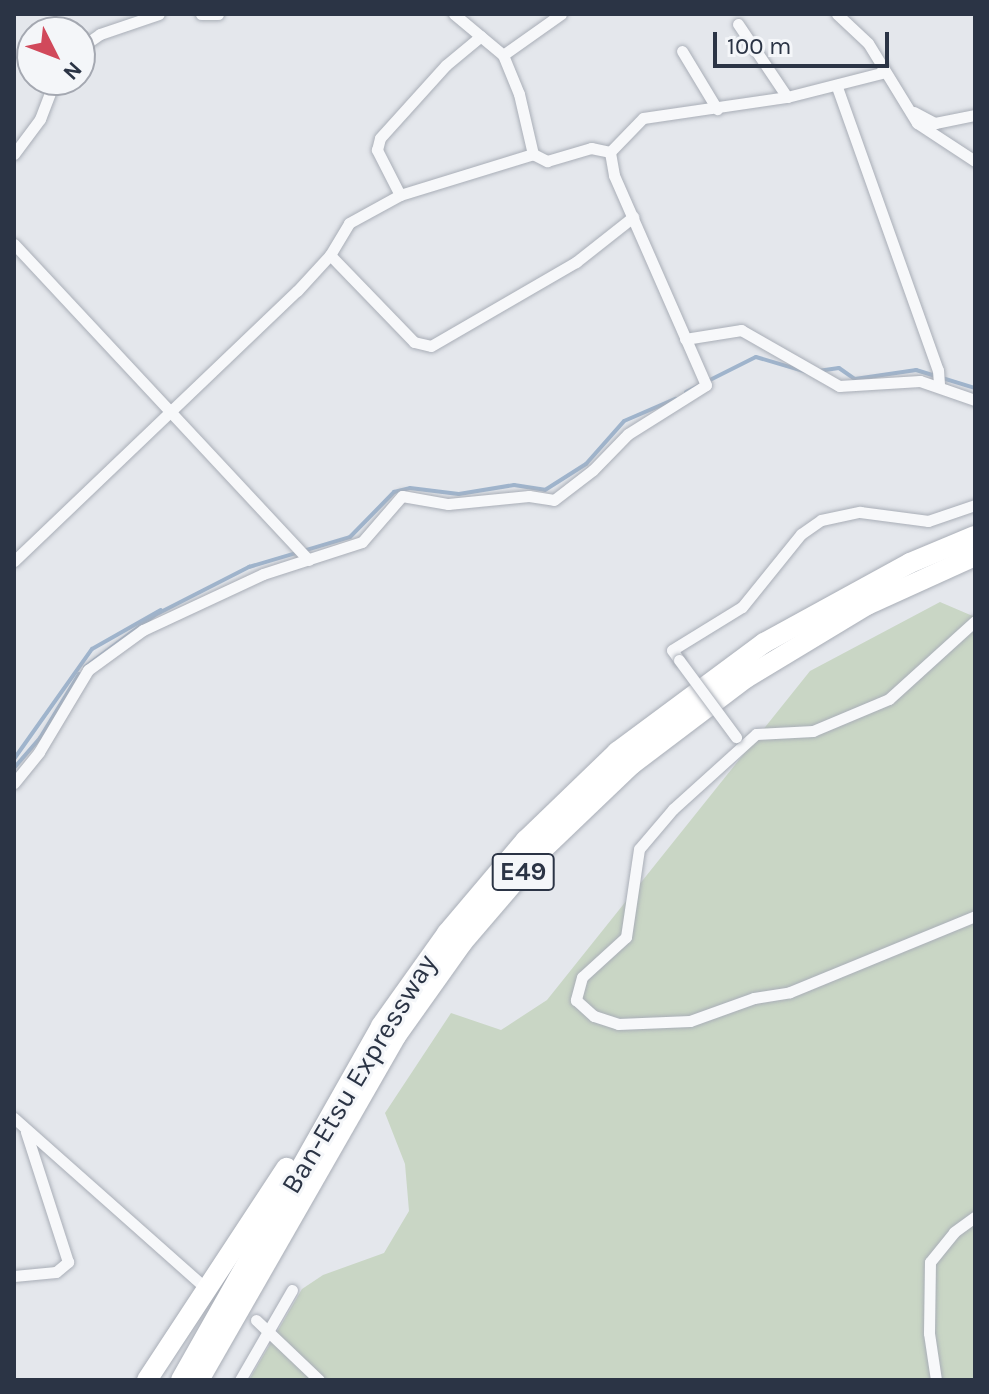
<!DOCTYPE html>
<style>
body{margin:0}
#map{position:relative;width:989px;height:1394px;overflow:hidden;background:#e4e7ec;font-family:Karla,sans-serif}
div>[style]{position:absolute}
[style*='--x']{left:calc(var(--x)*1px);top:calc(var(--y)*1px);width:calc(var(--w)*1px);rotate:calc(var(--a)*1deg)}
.green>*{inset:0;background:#c9d6c5}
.stream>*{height:4px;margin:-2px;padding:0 2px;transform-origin:2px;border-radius:2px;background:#9fb4cc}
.roads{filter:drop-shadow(0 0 2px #a9aeb7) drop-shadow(0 0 2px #a9aeb7)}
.minor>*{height:11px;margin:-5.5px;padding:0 5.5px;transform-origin:5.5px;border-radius:5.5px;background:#f7f8fa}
.motorway>*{height:20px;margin:-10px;padding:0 10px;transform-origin:10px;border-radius:10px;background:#fff}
.bridges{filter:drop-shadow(0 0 2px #a9aeb7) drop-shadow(0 0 2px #a9aeb7)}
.minor-bridge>*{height:11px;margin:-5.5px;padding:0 5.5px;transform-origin:5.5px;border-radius:5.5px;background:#f7f8fa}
span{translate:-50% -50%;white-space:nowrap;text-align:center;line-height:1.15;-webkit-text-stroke:6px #f4f6f9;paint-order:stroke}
.shield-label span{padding:2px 6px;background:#f4f6f9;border:2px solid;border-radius:6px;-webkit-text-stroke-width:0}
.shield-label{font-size:26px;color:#2b3445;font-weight:700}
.street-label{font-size:28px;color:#2b3445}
.frame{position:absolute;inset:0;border:16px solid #2b3445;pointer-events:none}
.north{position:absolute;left:16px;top:16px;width:80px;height:80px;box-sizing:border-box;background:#f4f6f9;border:2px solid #a4a8b1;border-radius:50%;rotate:132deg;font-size:22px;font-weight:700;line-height:32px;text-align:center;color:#2b3445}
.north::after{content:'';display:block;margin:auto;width:28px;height:36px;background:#d1495b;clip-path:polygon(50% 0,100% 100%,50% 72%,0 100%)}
.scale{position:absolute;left:713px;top:32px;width:176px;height:36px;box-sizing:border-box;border:4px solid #2b3445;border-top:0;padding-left:10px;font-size:24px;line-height:28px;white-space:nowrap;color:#2b3445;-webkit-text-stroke:6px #f4f6f9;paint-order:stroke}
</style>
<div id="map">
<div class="green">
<div style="clip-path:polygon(940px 602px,975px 617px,975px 1380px,249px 1380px,302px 1289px,323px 1275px,384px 1253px,409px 1211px,405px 1164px,385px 1113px,451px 1013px,501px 1030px,547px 1000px,810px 671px)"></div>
</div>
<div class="stream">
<div style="--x:818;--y:371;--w:21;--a:-8"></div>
<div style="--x:839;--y:368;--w:19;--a:35"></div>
<div style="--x:855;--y:379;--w:62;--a:-8.4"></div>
<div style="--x:916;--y:370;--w:62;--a:17"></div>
<div style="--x:686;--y:392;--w:78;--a:-26.6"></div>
<div style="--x:756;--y:357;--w:56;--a:16.5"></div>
<div style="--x:85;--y:667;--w:87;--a:-36.6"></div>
<div style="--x:155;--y:615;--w:106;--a:-27.1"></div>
<div style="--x:249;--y:567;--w:105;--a:-16.5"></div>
<div style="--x:350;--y:537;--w:63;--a:-45.6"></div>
<div style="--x:394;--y:492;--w:16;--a:-14"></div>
<div style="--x:410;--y:488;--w:49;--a:7"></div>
<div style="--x:459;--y:494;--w:56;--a:-9.3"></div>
<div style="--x:514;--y:485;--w:31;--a:9"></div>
<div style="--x:545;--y:490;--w:49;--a:-32.4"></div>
<div style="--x:586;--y:464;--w:57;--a:-48.5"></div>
<div style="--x:624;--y:421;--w:56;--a:-23.3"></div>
<div style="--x:14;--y:759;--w:135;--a:-54.7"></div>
<div style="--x:92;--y:649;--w:79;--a:-29.5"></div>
<div style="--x:14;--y:768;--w:40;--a:-49"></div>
<div style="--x:40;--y:738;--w:75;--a:-58.6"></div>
</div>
<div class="roads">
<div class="minor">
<div style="--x:201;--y:14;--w:17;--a:0"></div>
<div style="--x:454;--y:14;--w:64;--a:39.9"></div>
<div style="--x:561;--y:14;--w:71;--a:144.7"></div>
<div style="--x:503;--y:55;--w:42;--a:67.7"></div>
<div style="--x:519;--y:94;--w:62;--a:76.9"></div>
<div style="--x:533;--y:154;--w:16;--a:27"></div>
<div style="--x:547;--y:161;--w:46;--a:-16.5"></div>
<div style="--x:591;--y:148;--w:19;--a:12"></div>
<div style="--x:610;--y:152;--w:47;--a:-45.9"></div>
<div style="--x:643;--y:118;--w:146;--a:-8.3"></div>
<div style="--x:787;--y:97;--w:101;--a:-14.3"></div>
<div style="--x:837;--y:14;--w:42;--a:43.1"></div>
<div style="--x:868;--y:43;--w:94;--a:58.5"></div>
<div style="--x:917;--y:123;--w:69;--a:33.2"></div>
<div style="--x:738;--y:24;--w:88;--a:56.1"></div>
<div style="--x:80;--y:48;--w:24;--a:-35"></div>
<div style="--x:100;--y:34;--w:62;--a:-18.7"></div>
<div style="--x:682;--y:51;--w:68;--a:58.9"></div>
<div style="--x:837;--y:87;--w:300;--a:70.4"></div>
<div style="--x:938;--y:370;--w:16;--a:86"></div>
<div style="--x:914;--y:112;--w:24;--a:28"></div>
<div style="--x:935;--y:123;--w:41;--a:-11.3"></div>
<div style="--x:14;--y:154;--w:44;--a:-53.4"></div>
<div style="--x:40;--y:119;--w:42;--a:-69"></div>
<div style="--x:400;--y:195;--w:51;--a:-117.1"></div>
<div style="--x:377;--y:150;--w:12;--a:-76"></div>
<div style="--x:380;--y:138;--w:98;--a:-47.9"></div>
<div style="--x:446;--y:65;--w:45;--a:-39.6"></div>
<div style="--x:14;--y:244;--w:432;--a:47"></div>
<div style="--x:330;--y:255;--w:121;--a:46"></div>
<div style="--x:414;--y:342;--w:17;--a:13"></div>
<div style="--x:431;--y:346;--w:168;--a:-30.1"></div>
<div style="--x:576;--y:262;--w:73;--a:-38.3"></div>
<div style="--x:685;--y:339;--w:57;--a:-9.1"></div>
<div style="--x:741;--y:330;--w:113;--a:29.7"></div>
<div style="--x:839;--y:386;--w:81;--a:-3.5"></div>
<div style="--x:920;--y:381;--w:58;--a:19.1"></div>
<div style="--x:14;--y:561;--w:391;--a:-43.7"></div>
<div style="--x:297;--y:291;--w:49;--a:-47.5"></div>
<div style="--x:330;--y:255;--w:37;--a:-59"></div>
<div style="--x:349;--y:223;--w:58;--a:-28.8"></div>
<div style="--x:400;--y:195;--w:139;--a:-17.1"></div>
<div style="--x:975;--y:621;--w:116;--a:137.8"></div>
<div style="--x:889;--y:699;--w:82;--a:157.2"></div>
<div style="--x:813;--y:731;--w:57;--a:177"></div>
<div style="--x:756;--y:734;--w:112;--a:137.9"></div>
<div style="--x:673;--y:809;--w:52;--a:130.4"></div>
<div style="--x:639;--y:849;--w:89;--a:98.4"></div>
<div style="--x:626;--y:937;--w:59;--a:137.7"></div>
<div style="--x:582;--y:977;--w:24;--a:105"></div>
<div style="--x:576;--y:1000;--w:24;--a:42"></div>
<div style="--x:594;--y:1016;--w:25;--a:18"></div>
<div style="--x:618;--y:1024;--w:72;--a:-2.4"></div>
<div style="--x:690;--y:1021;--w:68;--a:-19.8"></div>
<div style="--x:754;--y:998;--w:36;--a:-9"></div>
<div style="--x:790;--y:992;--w:200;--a:-22.3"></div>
<div style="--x:679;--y:660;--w:12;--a:-125"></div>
<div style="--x:672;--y:650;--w:82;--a:-31.6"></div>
<div style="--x:742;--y:607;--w:94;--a:-51.1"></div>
<div style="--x:801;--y:534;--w:24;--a:-35"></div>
<div style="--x:821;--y:520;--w:40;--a:-12"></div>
<div style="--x:860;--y:512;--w:69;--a:7.5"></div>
<div style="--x:928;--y:521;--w:50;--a:-18.8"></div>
<div style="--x:14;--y:783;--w:40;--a:-51"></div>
<div style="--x:39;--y:752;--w:96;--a:-59.1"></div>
<div style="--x:88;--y:670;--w:68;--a:-36"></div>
<div style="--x:143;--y:630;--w:132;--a:-25"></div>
<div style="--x:263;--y:574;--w:104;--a:-17.9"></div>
<div style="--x:362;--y:542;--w:61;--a:-49"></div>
<div style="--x:402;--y:496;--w:47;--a:9.9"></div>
<div style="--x:448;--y:504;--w:81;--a:-5.6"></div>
<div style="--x:529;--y:496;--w:25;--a:9"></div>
<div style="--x:554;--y:500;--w:49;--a:-37.6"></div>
<div style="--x:593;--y:470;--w:50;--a:-45.8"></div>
<div style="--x:628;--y:434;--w:92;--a:-32.1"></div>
<div style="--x:706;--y:385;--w:229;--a:-113.7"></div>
<div style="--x:614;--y:175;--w:23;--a:-100"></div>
<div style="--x:14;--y:1118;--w:250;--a:41.6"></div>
<div style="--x:14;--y:1276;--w:42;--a:-5.4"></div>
<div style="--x:56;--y:1272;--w:16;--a:-40"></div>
<div style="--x:68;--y:1262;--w:137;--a:-107.9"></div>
<div style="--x:256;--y:1320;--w:87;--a:43.6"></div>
<div style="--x:240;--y:1380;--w:104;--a:-60"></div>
<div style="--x:936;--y:1380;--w:48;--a:-98.5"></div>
<div style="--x:929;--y:1333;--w:71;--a:-89.2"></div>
<div style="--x:930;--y:1262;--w:38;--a:-51"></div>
<div style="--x:954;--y:1232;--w:26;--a:-36"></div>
</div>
<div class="motorway">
<div style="--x:147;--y:1380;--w:254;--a:-56.7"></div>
<div style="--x:181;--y:1380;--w:407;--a:-60.5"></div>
<div style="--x:381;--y:1026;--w:114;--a:-54.6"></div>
<div style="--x:447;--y:933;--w:122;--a:-49.7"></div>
<div style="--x:526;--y:840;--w:127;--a:-44"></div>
<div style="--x:617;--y:752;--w:183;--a:-36.6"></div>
<div style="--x:764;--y:643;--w:166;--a:-28.7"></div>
<div style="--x:910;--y:563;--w:70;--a:-22.6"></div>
<div style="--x:199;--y:1380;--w:396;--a:-60.2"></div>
<div style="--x:396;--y:1036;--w:114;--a:-54.6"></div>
<div style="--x:462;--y:943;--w:120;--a:-49.4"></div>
<div style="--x:540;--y:852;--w:126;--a:-43.7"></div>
<div style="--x:631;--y:765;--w:144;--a:-37.1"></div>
<div style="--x:746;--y:678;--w:141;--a:-31.1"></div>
<div style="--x:867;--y:605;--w:119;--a:-24.4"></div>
</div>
</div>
<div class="bridges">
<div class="minor-bridge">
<div style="--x:679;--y:660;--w:96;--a:53.5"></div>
</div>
</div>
<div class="shield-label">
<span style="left:523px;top:872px">E49</span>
</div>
<div class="street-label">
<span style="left:359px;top:1074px;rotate:-59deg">Ban-Etsu Expressway</span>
</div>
<div class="frame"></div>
<div class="north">N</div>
<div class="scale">100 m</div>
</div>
